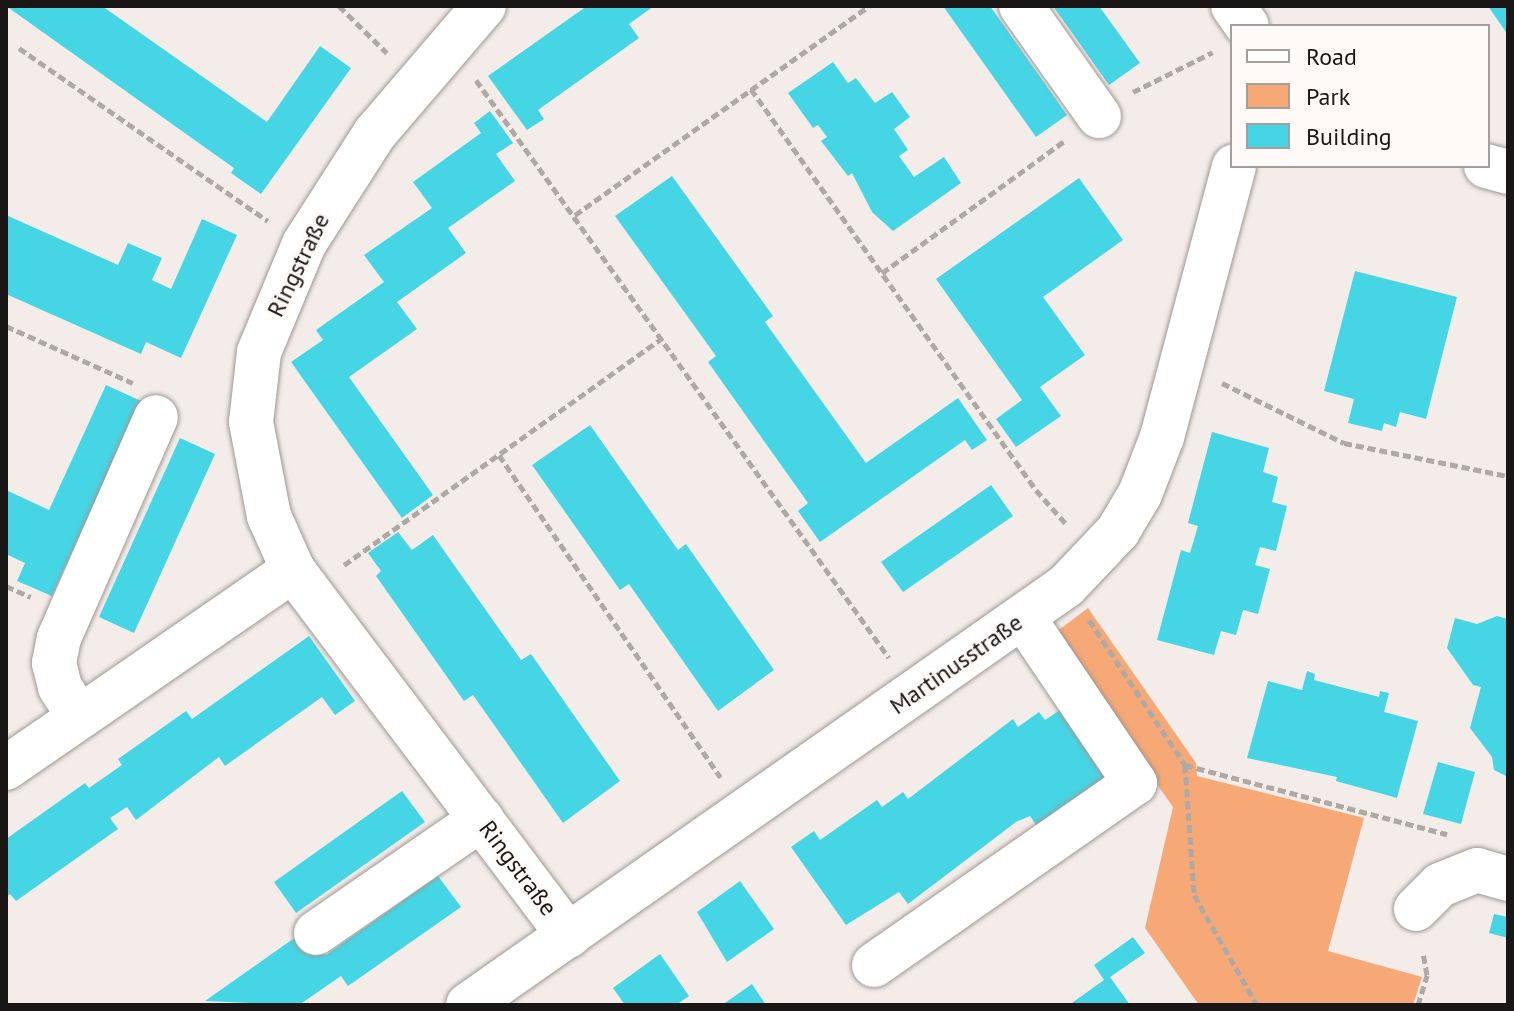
<!DOCTYPE html>
<meta charset="utf-8">
<style>
body{margin:0}
#map{position:relative;width:1514px;height:1011px;overflow:hidden;background:#f4ece8;font-family:"PT Sans",sans-serif}
div>[style]{position:absolute}
[style*='--x']{left:calc(var(--x)*1px);top:calc(var(--y)*1px);width:calc(var(--w)*1px);rotate:calc(var(--a)*1deg)}
.green>*{inset:0;background:#f6a877}
.building>*{inset:0;background:#46d5e5}
.path>*{height:5px;margin-top:-2.5px;transform-origin:0;background:repeating-linear-gradient(90deg,#afa9a6 0 8px,transparent 0 12px)}
.roads{filter:drop-shadow(0 0 2px #9e9793) drop-shadow(0 0 2px #9e9793)}
.minor>*{height:44px;margin:-22px;padding:0 22px;transform-origin:22px;border-radius:22px;background:#fff}
span{translate:-50% -50%;white-space:nowrap;text-align:center;line-height:1.15;-webkit-text-stroke:6px #fffaf8;paint-order:stroke}
.street-label{font-size:24px;color:#191615}
.frame{position:absolute;inset:0;border:8px solid #191615;pointer-events:none}
.legend{position:absolute;left:1230px;top:24px;width:260px;height:144px;box-sizing:border-box;background:#fffaf8;border:2px solid #a39f9d;margin:0;padding:10px 14px;list-style:none;font-size:24px;color:#191615}
.legend li{display:flex;align-items:center;gap:16px;height:40px}
.legend b{width:40px;border:2px solid #a39f9d}
</style>
<div id="map">
<div class="green">
<div style="clip-path:polygon(1088px 608px,1196px 763px,1197px 776px,1364px 818px,1328px 951px,1422px 977px,1413px 1005px,1199px 1005px,1145px 928px,1173px 807px,1052px 635px)"></div>
</div>
<div class="building">
<div style="clip-path:polygon(6px 6px,102px 6px,267px 122px,320px 46px,351px 68px,261px 194px,231px 173px,234px 168px)"></div>
<div style="clip-path:polygon(587px 6px,654px 6px,629px 24px,639px 38px,538px 110px,544px 119px,527px 130px,488px 76px)"></div>
<div style="clip-path:polygon(943px 6px,990px 6px,1067px 115px,1036px 137px)"></div>
<div style="clip-path:polygon(1053px 6px,1099px 6px,1140px 63px,1109px 85px)"></div>
<div style="clip-path:polygon(1488px 6px,1508px 6px,1508px 35px)"></div>
<div style="clip-path:polygon(833px 62px,848px 83px,856px 78px,875px 103px,892px 92px,910px 117px,894px 129px,908px 150px,899px 156px,914px 177px,944px 157px,961px 183px,893px 231px,872px 212px,852px 173px,848px 176px,821px 141px,827px 137px,818px 125px,813px 128px,788px 93px)"></div>
<div style="clip-path:polygon(490px 111px,513px 143px,496px 154px,515px 181px,448px 228px,466px 253px,397px 302px,417px 329px,349px 377px,433px 495px,402px 518px,291px 362px,323px 340px,316px 330px,384px 282px,364px 255px,432px 208px,413px 182px,481px 133px,474px 123px)"></div>
<div style="clip-path:polygon(672px 176px,773px 316px,765px 322px,866px 463px,958px 398px,987px 440px,972px 450px,965px 440px,820px 542px,798px 511px,808px 503px,708px 362px,716px 356px,615px 216px)"></div>
<div style="clip-path:polygon(1079px 178px,1123px 240px,1043px 297px,1085px 355px,1040px 387px,1061px 416px,1016px 447px,996px 419px,1022px 400px,936px 279px)"></div>
<div style="clip-path:polygon(6px 215px,118px 265px,128px 243px,162px 258px,152px 280px,171px 289px,202px 219px,237px 235px,181px 358px,146px 342px,141px 354px,6px 294px)"></div>
<div style="clip-path:polygon(1355px 271px,1457px 297px,1426px 419px,1400px 412px,1396px 427px,1384px 423px,1382px 431px,1348px 423px,1354px 399px,1324px 391px)"></div>
<div style="clip-path:polygon(106px 385px,141px 401px,52px 596px,17px 581px,25px 563px,6px 554px,6px 490px,49px 510px)"></div>
<div style="clip-path:polygon(590px 425px,678px 550px,686px 544px,774px 670px,718px 711px,629px 584px,620px 590px,532px 465px)"></div>
<div style="clip-path:polygon(1212px 432px,1269px 448px,1263px 472px,1278px 477px,1272px 502px,1287px 506px,1276px 551px,1260px 547px,1255px 565px,1270px 569px,1258px 614px,1243px 610px,1236px 635px,1221px 631px,1214px 655px,1157px 640px,1181px 550px,1190px 553px,1198px 526px,1188px 523px)"></div>
<div style="clip-path:polygon(180px 438px,215px 454px,134px 633px,99px 617px)"></div>
<div style="clip-path:polygon(991px 485px,1013px 516px,903px 592px,881px 562px)"></div>
<div style="clip-path:polygon(398px 532px,412px 550px,433px 535px,521px 660px,531px 654px,620px 781px,563px 823px,473px 695px,464px 701px,376px 576px,381px 571px,368px 553px)"></div>
<div style="clip-path:polygon(1497px 616px,1508px 619px,1508px 777px,1494px 770px,1492px 757px,1470px 728px,1481px 687px,1473px 685px,1447px 648px,1455px 618px,1477px 624px)"></div>
<div style="clip-path:polygon(309px 636px,355px 701px,335px 715px,322px 697px,225px 766px,219px 757px,136px 820px,127px 807px,110px 818px,118px 829px,16px 901px,10px 894px,6px 897px,6px 839px,85px 783px,89px 788px,122px 765px,118px 759px,186px 711px,192px 719px)"></div>
<div style="clip-path:polygon(1307px 671px,1315px 674px,1314px 680px,1379px 697px,1380px 691px,1389px 693px,1384px 712px,1418px 721px,1397px 798px,1336px 781px,1337px 777px,1247px 758px,1268px 681px,1302px 690px)"></div>
<div style="clip-path:polygon(1063px 708px,1112px 777px,1039px 829px,1030px 816px,1016px 822px,908px 904px,899px 892px,846px 925px,791px 847px,814px 831px,820px 840px,877px 800px,882px 807px,903px 792px,908px 799px,1013px 719px,1018px 727px,1039px 712px,1045px 720px)"></div>
<div style="clip-path:polygon(1438px 762px,1475px 772px,1461px 824px,1423px 814px)"></div>
<div style="clip-path:polygon(402px 791px,425px 822px,296px 913px,274px 882px)"></div>
<div style="clip-path:polygon(438px 876px,461px 907px,348px 986px,341px 976px,299px 1005px,205px 1001px,307px 929px,326px 955px)"></div>
<div style="clip-path:polygon(740px 881px,774px 929px,727px 962px,697px 912px)"></div>
<div style="clip-path:polygon(1494px 914px,1508px 917px,1508px 938px,1489px 933px)"></div>
<div style="clip-path:polygon(1133px 937px,1145px 953px,1110px 977px,1130px 1005px,1069px 1005px,1104px 980px,1094px 965px)"></div>
<div style="clip-path:polygon(660px 954px,689px 996px,676px 1005px,625px 1005px,613px 988px)"></div>
<div style="clip-path:polygon(752px 984px,766px 1005px,722px 1005px)"></div>
</div>
<div class="path">
<div style="--x:339;--y:6;--w:67;--a:44.4"></div>
<div style="--x:19;--y:48;--w:303;--a:34.8"></div>
<div style="--x:476;--y:80;--w:710;--a:54.45"></div>
<div style="--x:751;--y:89;--w:492;--a:54.6"></div>
<div style="--x:1036;--y:490;--w:47;--a:48.5"></div>
<div style="--x:1133;--y:92;--w:89;--a:-26.6"></div>
<div style="--x:575;--y:215;--w:361;--a:-35.4"></div>
<div style="--x:882;--y:273;--w:227;--a:-35.9"></div>
<div style="--x:6;--y:326;--w:139;--a:24.2"></div>
<div style="--x:1222;--y:383;--w:136;--a:26.2"></div>
<div style="--x:1344;--y:443;--w:167;--a:11.4"></div>
<div style="--x:499;--y:455;--w:391;--a:55.5"></div>
<div style="--x:344;--y:565;--w:391;--a:-35.5"></div>
<div style="--x:6;--y:586;--w:27;--a:24"></div>
<div style="--x:1089;--y:620;--w:174;--a:56.5"></div>
<div style="--x:1185;--y:765;--w:130;--a:86"></div>
<div style="--x:1194;--y:895;--w:127;--a:60.2"></div>
<div style="--x:1185;--y:765;--w:271;--a:14.8"></div>
<div style="--x:1418;--y:1005;--w:31;--a:-73"></div>
<div style="--x:1427;--y:975;--w:23;--a:-100"></div>
</div>
<div class="roads">
<div class="minor">
<div style="--x:484;--y:6;--w:167;--a:130.6"></div>
<div style="--x:375;--y:133;--w:132;--a:122.6"></div>
<div style="--x:304;--y:244;--w:117;--a:112.6"></div>
<div style="--x:259;--y:352;--w:70;--a:96.5"></div>
<div style="--x:251;--y:422;--w:96;--a:79.2"></div>
<div style="--x:269;--y:516;--w:59;--a:66"></div>
<div style="--x:293;--y:570;--w:458;--a:53"></div>
<div style="--x:1021;--y:6;--w:135;--a:54.7"></div>
<div style="--x:1233;--y:6;--w:24;--a:55"></div>
<div style="--x:1486;--y:166;--w:23;--a:15"></div>
<div style="--x:78;--y:715;--w:33;--a:-123"></div>
<div style="--x:60;--y:687;--w:25;--a:-104"></div>
<div style="--x:54;--y:663;--w:25;--a:-79"></div>
<div style="--x:59;--y:638;--w:241;--a:-66.3"></div>
<div style="--x:6;--y:768;--w:349;--a:-34.6"></div>
<div style="--x:1416;--y:909;--w:34;--a:-45"></div>
<div style="--x:1440;--y:885;--w:40;--a:-22"></div>
<div style="--x:1477;--y:870;--w:32;--a:16"></div>
<div style="--x:316;--y:933;--w:201;--a:-34.6"></div>
<div style="--x:874;--y:965;--w:318;--a:-34.9"></div>
<div style="--x:1135;--y:783;--w:200;--a:-124"></div>
<div style="--x:468;--y:1005;--w:730;--a:-35.02"></div>
<div style="--x:1066;--y:586;--w:76;--a:-46.6"></div>
<div style="--x:1118;--y:531;--w:43;--a:-59.3"></div>
<div style="--x:1140;--y:494;--w:61;--a:-68.9"></div>
<div style="--x:1162;--y:437;--w:280;--a:-75.1"></div>
</div>
</div>
<div class="street-label">
<span style="left:298px;top:265px;rotate:-64deg">Ringstraße</span>
<span style="left:956px;top:664px;rotate:-35deg">Martinusstraße</span>
<span style="left:518px;top:868px;rotate:53deg">Ringstraße</span>
</div>
<div class="frame"></div>
<ul class="legend">
<li><b style="height:10px;background:#fff"></b>Road</li>
<li><b style="height:22px;background:#f6a877"></b>Park</li>
<li><b style="height:22px;background:#46d5e5"></b>Building</li>
</ul>
</div>
